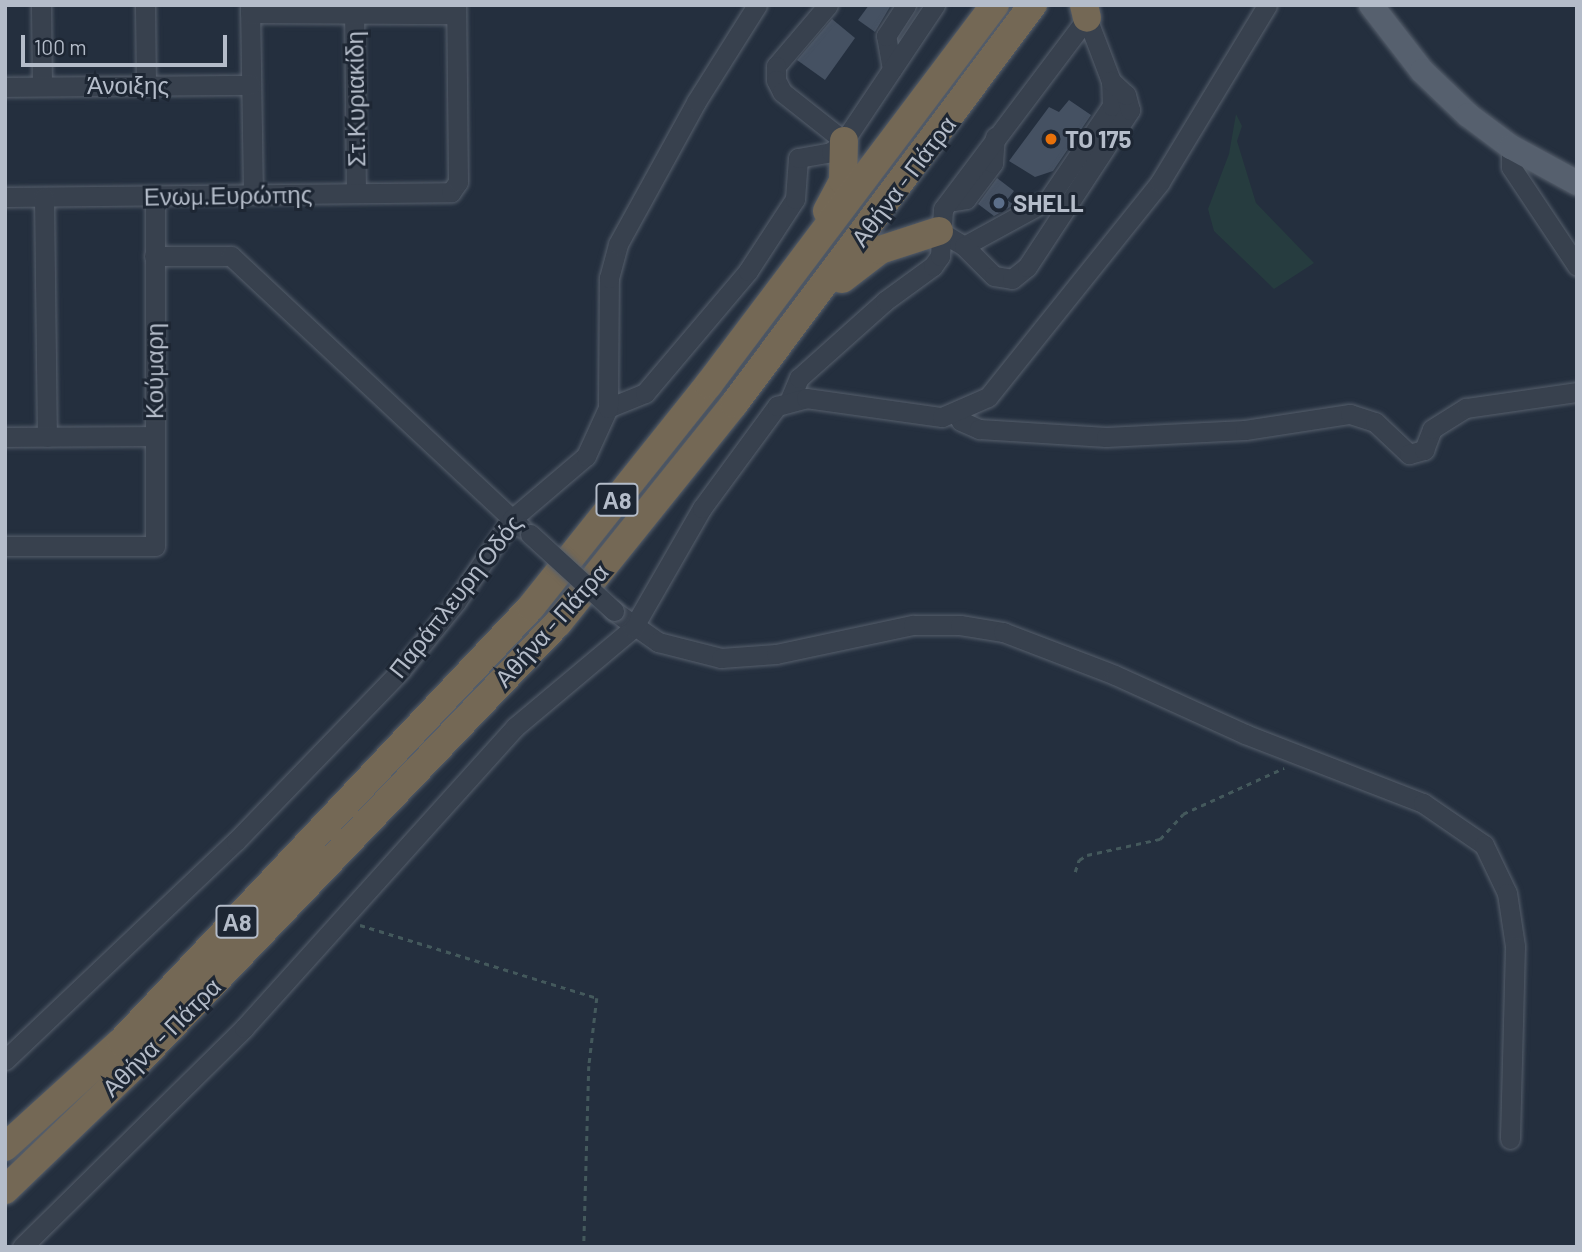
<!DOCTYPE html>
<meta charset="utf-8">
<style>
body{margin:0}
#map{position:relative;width:1582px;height:1252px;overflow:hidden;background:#242f3e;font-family:Barlow,sans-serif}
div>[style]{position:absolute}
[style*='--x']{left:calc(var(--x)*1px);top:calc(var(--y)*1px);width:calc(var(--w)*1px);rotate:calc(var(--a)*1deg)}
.green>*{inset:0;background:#263c3f}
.building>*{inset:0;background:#455162}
.path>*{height:2.5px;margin-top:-1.25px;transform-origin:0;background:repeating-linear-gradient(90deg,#44595c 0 5px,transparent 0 10px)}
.roads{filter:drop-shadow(0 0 2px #565f6c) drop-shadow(0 0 2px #565f6c)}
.minor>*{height:19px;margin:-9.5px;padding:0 9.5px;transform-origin:9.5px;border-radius:9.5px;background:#38414e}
.major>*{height:24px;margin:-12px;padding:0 12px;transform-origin:12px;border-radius:12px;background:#56606e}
.highway>*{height:28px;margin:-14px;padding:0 14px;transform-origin:14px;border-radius:14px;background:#746855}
.bridges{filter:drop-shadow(0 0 2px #565f6c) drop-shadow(0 0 2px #565f6c)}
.minor-bridge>*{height:19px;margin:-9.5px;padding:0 9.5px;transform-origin:9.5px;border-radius:9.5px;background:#38414e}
.dots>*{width:19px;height:19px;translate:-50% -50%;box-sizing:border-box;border:4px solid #1d2633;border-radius:50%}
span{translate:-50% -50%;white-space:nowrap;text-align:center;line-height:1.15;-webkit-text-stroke:6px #1d2633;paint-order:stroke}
.shield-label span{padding:2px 5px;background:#1d2633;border:2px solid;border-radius:5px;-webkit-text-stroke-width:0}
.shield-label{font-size:23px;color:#b4bcc9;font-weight:700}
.street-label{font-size:24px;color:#b4bcc9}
.poi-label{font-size:24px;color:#b4bcc9;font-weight:700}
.left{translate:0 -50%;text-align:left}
.frame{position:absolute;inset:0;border:7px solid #b4bcc9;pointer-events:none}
.scale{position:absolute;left:21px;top:35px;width:206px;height:32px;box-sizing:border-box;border:4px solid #b4bcc9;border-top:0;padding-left:9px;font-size:21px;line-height:24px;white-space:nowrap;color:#b4bcc9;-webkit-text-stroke:5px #1d2633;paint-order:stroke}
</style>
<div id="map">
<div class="green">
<div style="clip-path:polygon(1236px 114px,1242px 126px,1237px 141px,1256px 203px,1314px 263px,1274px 289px,1214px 231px,1208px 209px,1229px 154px)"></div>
</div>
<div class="building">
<div style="clip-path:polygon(869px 5px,891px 5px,875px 32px,858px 20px)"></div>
<div style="clip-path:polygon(832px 19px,855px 38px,825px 80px,797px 60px)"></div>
<div style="clip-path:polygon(1069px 100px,1091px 115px,1053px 171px,1035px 177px,1009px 161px,1049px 107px,1059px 112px)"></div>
<div style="clip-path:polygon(997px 178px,1014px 191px,1007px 200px,1014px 205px,994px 216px,978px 204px)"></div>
</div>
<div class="path">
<div style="--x:1075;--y:872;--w:13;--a:-72"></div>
<div style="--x:1079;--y:860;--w:9;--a:-32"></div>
<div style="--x:1087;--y:855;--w:75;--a:-12.4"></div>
<div style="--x:1160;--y:839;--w:34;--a:-47"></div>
<div style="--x:1183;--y:814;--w:111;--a:-24.5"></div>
<div style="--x:360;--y:925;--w:248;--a:17.1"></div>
<div style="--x:597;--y:998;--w:68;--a:96.7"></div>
<div style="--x:589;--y:1066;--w:181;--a:91.6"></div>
</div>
<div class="roads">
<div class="minor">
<div style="--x:41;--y:5;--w:81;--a:89.3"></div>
<div style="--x:145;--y:5;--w:80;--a:89.3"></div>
<div style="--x:250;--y:5;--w:189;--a:89.1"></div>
<div style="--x:354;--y:5;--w:188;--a:89.4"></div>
<div style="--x:828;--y:5;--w:80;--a:130.4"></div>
<div style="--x:776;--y:66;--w:14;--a:90"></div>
<div style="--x:776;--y:80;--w:13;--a:63"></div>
<div style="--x:782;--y:92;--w:79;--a:38.3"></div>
<div style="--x:250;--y:13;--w:206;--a:0.3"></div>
<div style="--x:892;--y:69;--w:34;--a:-100"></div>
<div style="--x:886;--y:36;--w:37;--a:-57"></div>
<div style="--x:5;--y:87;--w:246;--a:-0.5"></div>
<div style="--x:1511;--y:147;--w:20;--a:90"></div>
<div style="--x:1511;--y:167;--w:119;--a:56.3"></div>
<div style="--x:5;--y:197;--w:446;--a:-0.6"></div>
<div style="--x:451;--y:192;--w:12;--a:-55"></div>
<div style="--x:458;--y:182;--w:177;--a:-90.6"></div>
<div style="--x:44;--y:197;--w:240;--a:89.3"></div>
<div style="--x:955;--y:201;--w:11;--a:-10"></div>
<div style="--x:966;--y:199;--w:45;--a:-53.1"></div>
<div style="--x:993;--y:163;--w:26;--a:-86"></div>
<div style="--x:939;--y:231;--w:29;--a:31"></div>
<div style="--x:964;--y:246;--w:96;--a:-28.7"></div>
<div style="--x:1048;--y:200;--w:114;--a:-55.8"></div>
<div style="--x:1112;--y:106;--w:25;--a:-92"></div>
<div style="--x:1111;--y:81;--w:67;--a:-110.9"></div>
<div style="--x:964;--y:246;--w:42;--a:45"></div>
<div style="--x:994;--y:276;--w:18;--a:9"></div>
<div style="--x:1012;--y:279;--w:19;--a:-39"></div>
<div style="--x:1027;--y:267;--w:188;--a:-56.7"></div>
<div style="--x:1130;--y:110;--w:16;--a:-105"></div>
<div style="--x:1126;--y:95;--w:21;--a:-137"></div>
<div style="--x:154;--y:256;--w:77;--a:0"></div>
<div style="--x:231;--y:256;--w:398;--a:43.1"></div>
<div style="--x:790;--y:399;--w:23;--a:-67"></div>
<div style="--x:799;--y:378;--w:115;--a:-41.8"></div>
<div style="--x:885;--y:301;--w:59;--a:-36.1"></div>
<div style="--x:933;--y:266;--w:12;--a:-55"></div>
<div style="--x:940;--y:256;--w:47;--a:-86.3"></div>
<div style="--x:943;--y:209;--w:239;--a:-53"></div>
<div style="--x:608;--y:408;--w:40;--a:-22"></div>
<div style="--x:645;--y:393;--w:160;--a:-49.8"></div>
<div style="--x:748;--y:271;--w:86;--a:-56.9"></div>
<div style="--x:795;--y:199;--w:41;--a:-85.8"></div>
<div style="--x:798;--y:158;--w:34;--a:-10"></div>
<div style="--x:831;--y:152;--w:17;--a:-40"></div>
<div style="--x:844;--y:141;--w:164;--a:-56.2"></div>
<div style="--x:957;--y:414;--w:8;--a:60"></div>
<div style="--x:961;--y:421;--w:20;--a:24"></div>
<div style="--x:979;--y:429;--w:127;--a:3.6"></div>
<div style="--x:1106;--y:437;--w:139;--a:-2.9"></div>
<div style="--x:1245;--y:430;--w:106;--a:-8.7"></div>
<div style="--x:1350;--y:414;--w:26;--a:18"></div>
<div style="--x:1375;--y:422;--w:47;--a:43.3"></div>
<div style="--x:1409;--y:454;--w:16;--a:-15"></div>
<div style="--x:1424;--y:450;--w:22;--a:-69"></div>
<div style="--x:1432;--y:429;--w:40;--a:-32"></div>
<div style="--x:1466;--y:408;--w:112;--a:-8.2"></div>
<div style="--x:5;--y:437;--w:150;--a:-0.4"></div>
<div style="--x:5;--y:546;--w:150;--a:0"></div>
<div style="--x:155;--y:546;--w:350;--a:-90"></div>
<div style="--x:614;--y:611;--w:54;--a:35.2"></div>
<div style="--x:658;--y:642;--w:65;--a:14.3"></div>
<div style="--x:721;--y:658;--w:55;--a:-4.2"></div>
<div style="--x:776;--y:654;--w:140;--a:-12"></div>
<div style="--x:913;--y:625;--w:47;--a:0"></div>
<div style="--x:960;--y:625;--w:44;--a:9.2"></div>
<div style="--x:1003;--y:632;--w:120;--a:21"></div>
<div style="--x:1115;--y:675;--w:143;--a:24.4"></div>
<div style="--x:1245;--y:734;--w:191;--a:21.2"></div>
<div style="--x:1423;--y:803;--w:74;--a:34.5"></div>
<div style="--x:1484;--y:845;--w:53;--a:64.4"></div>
<div style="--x:1507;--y:893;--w:54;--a:81.4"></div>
<div style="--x:1515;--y:946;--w:193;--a:91.5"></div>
<div style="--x:5;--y:1060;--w:318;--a:-43.5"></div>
<div style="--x:236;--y:841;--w:238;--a:-46"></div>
<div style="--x:401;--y:670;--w:87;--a:-51"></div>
<div style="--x:456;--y:602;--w:100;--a:-56"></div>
<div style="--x:512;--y:519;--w:97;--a:-40.4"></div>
<div style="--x:586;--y:456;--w:53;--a:-65.4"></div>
<div style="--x:608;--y:408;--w:130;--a:-89.6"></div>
<div style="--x:609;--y:278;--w:35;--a:-75"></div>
<div style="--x:618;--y:244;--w:162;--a:-61.2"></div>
<div style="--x:696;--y:102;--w:115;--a:-57.8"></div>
<div style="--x:22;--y:1247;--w:312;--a:-44.6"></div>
<div style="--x:244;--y:1028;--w:405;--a:-48"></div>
<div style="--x:515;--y:727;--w:154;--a:-40"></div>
<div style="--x:633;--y:628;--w:138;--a:-60.1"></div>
<div style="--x:702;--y:508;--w:127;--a:-53.7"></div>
<div style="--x:777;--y:406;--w:30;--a:-15"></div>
<div style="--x:806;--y:398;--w:137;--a:8"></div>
<div style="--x:942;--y:417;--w:50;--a:-23.5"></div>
<div style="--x:988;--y:397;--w:275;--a:-51.3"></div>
<div style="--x:1160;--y:182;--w:207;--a:-58.8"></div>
</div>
<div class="major">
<div style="--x:1371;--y:5;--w:83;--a:52.3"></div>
<div style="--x:1422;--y:71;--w:64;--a:43.7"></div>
<div style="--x:1468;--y:115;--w:54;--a:36.7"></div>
<div style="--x:1511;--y:147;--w:75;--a:28.6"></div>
</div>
<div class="highway">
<div style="--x:1084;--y:5;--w:13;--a:77"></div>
<div style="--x:827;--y:211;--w:34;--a:-62"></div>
<div style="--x:843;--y:181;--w:40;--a:-88.6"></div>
<div style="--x:842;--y:279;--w:48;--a:-37.3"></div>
<div style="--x:880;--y:250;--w:62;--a:-17.9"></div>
<div style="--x:5;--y:1147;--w:156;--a:-42.2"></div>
<div style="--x:121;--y:1042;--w:598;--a:-46.69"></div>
<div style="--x:531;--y:607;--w:285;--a:-51.4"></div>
<div style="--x:709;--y:384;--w:475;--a:-53"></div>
<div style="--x:5;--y:1190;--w:185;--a:-43.9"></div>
<div style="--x:138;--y:1062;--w:608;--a:-46.27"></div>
<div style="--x:558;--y:623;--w:281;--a:-51.2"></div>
<div style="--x:734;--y:404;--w:499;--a:-53.2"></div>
</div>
</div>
<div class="bridges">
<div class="minor-bridge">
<div style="--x:530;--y:534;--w:114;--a:42.5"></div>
</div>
</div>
<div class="dots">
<div style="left:1051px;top:139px;background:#e8710a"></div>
<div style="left:999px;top:203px;background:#5c6f8a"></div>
</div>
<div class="shield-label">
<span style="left:617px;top:500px">Α8</span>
<span style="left:237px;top:922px">Α8</span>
</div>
<div class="street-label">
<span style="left:128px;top:85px">Άνοιξης</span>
<span style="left:355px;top:99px;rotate:-91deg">Στ.Κυριακίδη</span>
<span style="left:903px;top:181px;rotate:-53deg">Αθήνα - Πάτρα</span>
<span style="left:228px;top:195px;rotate:-1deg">Ενωμ.Ευρώπης</span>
<span style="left:154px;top:371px;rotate:-90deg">Κούμαρη</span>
<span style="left:455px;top:596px;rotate:-52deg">Παράπλευρη Οδός</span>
<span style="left:551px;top:625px;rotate:-48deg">Αθήνα - Πάτρα</span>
<span style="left:161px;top:1037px;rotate:-45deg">Αθήνα - Πάτρα</span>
</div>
<div class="poi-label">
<span class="left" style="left:1065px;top:139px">TO 175</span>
<span class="left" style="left:1013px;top:203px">SHELL</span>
</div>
<div class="frame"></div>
<div class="scale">100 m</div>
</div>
